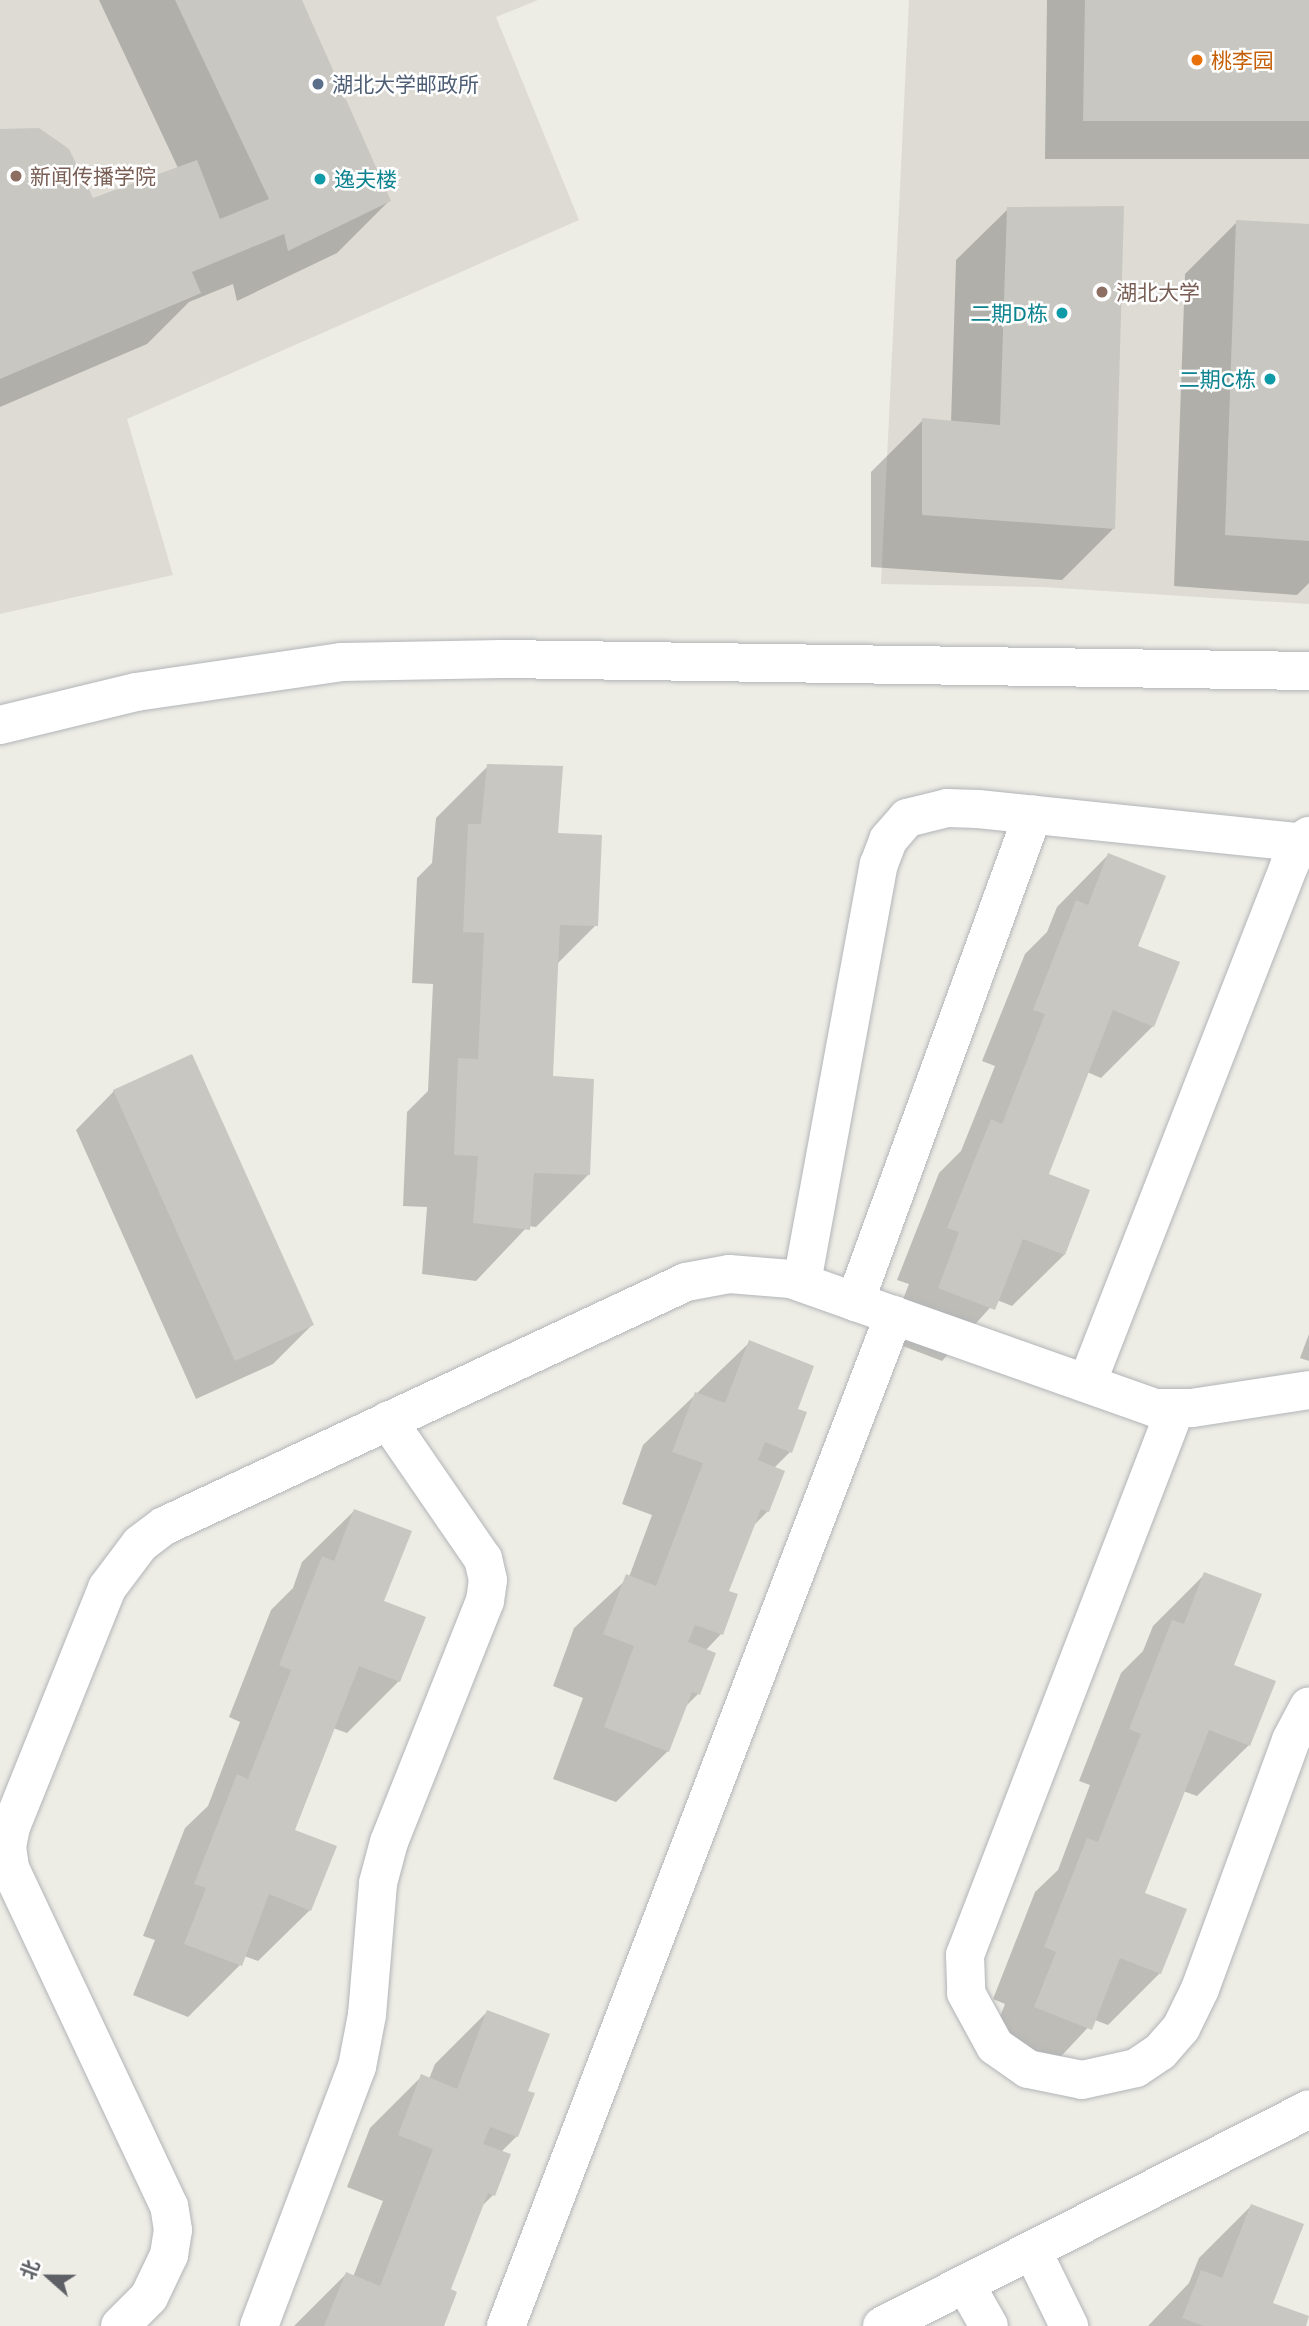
<!DOCTYPE html>
<meta charset="utf-8">
<style>
body{margin:0}
#map{position:relative;width:1309px;height:2326px;overflow:hidden;background:#edece5;font-family:"Golos Text","Noto Sans SC",sans-serif}
div>[style]{position:absolute}
[style*='--x']{left:calc(var(--x)*1px);top:calc(var(--y)*1px);width:calc(var(--w)*1px);rotate:calc(var(--a)*1deg)}
.education>*{inset:0;background:#dddbd4}
.shadow>*{inset:0;background:#0003}
.building>*{inset:0;background:#c9c7c2}
.roads{filter:drop-shadow(0 0 2px #b2b5b8) drop-shadow(0 0 2px #b2b5b8)}
.minor>*{height:38px;margin:-19px;padding:0 19px;transform-origin:19px;border-radius:19px;background:#fff}
.dots>*{width:19px;height:19px;translate:-50% -50%;box-sizing:border-box;border:4px solid #fff;border-radius:50%}
span{translate:-50% -50%;white-space:nowrap;text-align:center;line-height:1.15;-webkit-text-stroke:5px #fff;paint-order:stroke}
.food-label{font-size:21px;color:#c56008}
.left{translate:0 -50%;text-align:left}
.service-label{font-size:21px;color:#4e5e75}
.education-label{font-size:21px;color:#785e54}
.culture-label{font-size:21px;color:#0d838f}
.right{translate:-100% -50%;text-align:right}
.north{position:absolute;left:14px;top:2242px;width:70px;height:70px;-webkit-text-stroke:5px #fff;paint-order:stroke;rotate:291deg;font-size:19px;font-weight:700;line-height:28px;text-align:center;color:#5d6064}
.north::after{content:'';display:block;margin:auto;width:24px;height:32px;background:#5d6064;clip-path:polygon(50% 0,100% 100%,50% 72%,0 100%)}
</style>
<div id="map">
<div class="education">
<div style="clip-path:polygon(0 0,538px 0,496px 17px,579px 220px,127px 419px,173px 575px,0 614px)"></div>
<div style="clip-path:polygon(909px 0,1309px 0,1309px 604px,1043px 587px,881px 584px)"></div>
</div>
<div class="shadow">
<div style="clip-path:polygon(99px 0,300px 0,389px 201px,337px 253px,237px 301px,233px 284px,189px 302px,147px 344px,0 407px,0 131px,92px 201px,178px 168px)"></div>
<div style="clip-path:polygon(1047px 0,1309px 0,1309px 159px,1045px 159px)"></div>
<div style="clip-path:polygon(1008px 209px,1114px 528px,1062px 580px,871px 567px,871px 472px,923px 420px,951px 423px,956px 260px)"></div>
<div style="clip-path:polygon(1237px 222px,1309px 226px,1309px 583px,1297px 595px,1174px 586px,1185px 274px)"></div>
<div style="clip-path:polygon(488px 766px,557px 834px,596px 925px,556px 965px,551px 1078px,588px 1175px,536px 1227px,528px 1226px,476px 1281px,422px 1274px,427px 1207px,403px 1206px,407px 1112px,428px 1091px,433px 984px,412px 983px,417px 878px,432px 863px,436px 818px)"></div>
<div style="clip-path:polygon(1108px 855px,1153px 1026px,1101px 1078px,1087px 1072px,1047px 1175px,1088px 1191px,1064px 1255px,1012px 1306px,997px 1300px,942px 1361px,887px 1340px,909px 1284px,897px 1280px,939px 1173px,961px 1151px,995px 1066px,982px 1061px,1025px 954px,1047px 932px,1057px 907px)"></div>
<div style="clip-path:polygon(114px 1091px,312px 1325px,273px 1364px,196px 1399px,76px 1130px)"></div>
<div style="clip-path:polygon(1309px 1334px,1309px 1361px,1300px 1358px)"></div>
<div style="clip-path:polygon(749px 1343px,796px 1410px,790px 1452px,774px 1468px,768px 1511px,752px 1527px,727px 1592px,735px 1595px,721px 1634px,705px 1651px,698px 1694px,684px 1708px,668px 1751px,616px 1802px,553px 1779px,583px 1698px,553px 1686px,574px 1628px,629px 1577px,652px 1515px,622px 1504px,643px 1445px)"></div>
<div style="clip-path:polygon(354px 1511px,382px 1602px,399px 1681px,347px 1733px,333px 1728px,293px 1831px,310px 1910px,258px 1961px,244px 1956px,240px 1965px,188px 2017px,133px 1995px,155px 1940px,143px 1936px,185px 1828px,208px 1806px,240px 1722px,229px 1717px,271px 1610px,293px 1588px,302px 1562px)"></div>
<div style="clip-path:polygon(1205px 1574px,1249px 1745px,1197px 1796px,1183px 1791px,1143px 1894px,1160px 1973px,1108px 2025px,1095px 2020px,1038px 2081px,983px 2059px,1005px 2004px,993px 1999px,1035px 1892px,1058px 1870px,1090px 1785px,1079px 1781px,1121px 1673px,1143px 1651px,1153px 1626px)"></div>
<div style="clip-path:polygon(487px 2012px,525px 2092px,517px 2136px,501px 2152px,493px 2195px,481px 2207px,448px 2290px,442px 2326px,294px 2326px,346px 2274px,353px 2277px,383px 2201px,347px 2187px,370px 2128px,422px 2076px,429px 2079px,435px 2064px)"></div>
<div style="clip-path:polygon(1251px 2206px,1271px 2304px,1304px 2326px,1148px 2326px,1189px 2283px,1199px 2258px)"></div>
</div>
<div class="building">
<div style="clip-path:polygon(175px 0,302px 0,391px 201px,288px 251px,284px 234px,192px 272px,201px 293px,0 379px,0 129px,39px 128px,69px 149px,93px 198px,197px 160px,220px 219px,269px 199px)"></div>
<div style="clip-path:polygon(1085px 0,1309px 0,1309px 121px,1083px 121px)"></div>
<div style="clip-path:polygon(1124px 206px,1115px 529px,922px 515px,922px 418px,1000px 425px,1007px 207px)"></div>
<div style="clip-path:polygon(1236px 220px,1309px 224px,1309px 541px,1225px 535px)"></div>
<div style="clip-path:polygon(487px 764px,563px 766px,558px 833px,602px 835px,598px 926px,560px 925px,553px 1076px,594px 1079px,590px 1175px,534px 1173px,530px 1230px,473px 1223px,478px 1156px,454px 1155px,458px 1058px,478px 1059px,484px 933px,463px 932px,468px 824px,481px 824px)"></div>
<div style="clip-path:polygon(1108px 853px,1166px 876px,1138px 946px,1180px 962px,1154px 1027px,1113px 1010px,1049px 1174px,1090px 1190px,1065px 1255px,1023px 1239px,995px 1310px,938px 1288px,959px 1232px,947px 1228px,991px 1119px,1002px 1124px,1045px 1014px,1033px 1010px,1076px 900px,1088px 905px)"></div>
<div style="clip-path:polygon(192px 1054px,314px 1325px,235px 1361px,113px 1090px)"></div>
<div style="clip-path:polygon(749px 1340px,814px 1366px,798px 1409px,807px 1412px,792px 1453px,765px 1442px,758px 1460px,785px 1471px,769px 1512px,761px 1509px,729px 1591px,738px 1594px,723px 1635px,695px 1625px,688px 1642px,716px 1653px,700px 1695px,692px 1692px,669px 1752px,604px 1727px,634px 1646px,603px 1634px,626px 1574px,656px 1586px,703px 1463px,672px 1452px,695px 1392px,725px 1403px)"></div>
<div style="clip-path:polygon(354px 1509px,412px 1531px,384px 1601px,426px 1617px,400px 1682px,359px 1666px,295px 1830px,337px 1846px,311px 1911px,269px 1894px,242px 1966px,184px 1944px,206px 1888px,194px 1884px,237px 1774px,248px 1779px,291px 1670px,279px 1665px,322px 1556px,334px 1561px)"></div>
<div style="clip-path:polygon(1204px 1572px,1262px 1594px,1234px 1665px,1276px 1681px,1250px 1746px,1209px 1730px,1145px 1893px,1187px 1909px,1161px 1974px,1120px 1958px,1092px 2030px,1034px 2007px,1056px 1952px,1044px 1947px,1087px 1838px,1098px 1842px,1141px 1734px,1129px 1729px,1172px 1620px,1184px 1624px)"></div>
<div style="clip-path:polygon(487px 2010px,550px 2034px,528px 2091px,535px 2093px,518px 2137px,490px 2127px,483px 2144px,511px 2154px,495px 2196px,488px 2193px,451px 2289px,457px 2292px,444px 2326px,324px 2326px,346px 2272px,380px 2286px,433px 2149px,398px 2135px,421px 2074px,457px 2089px)"></div>
<div style="clip-path:polygon(1251px 2204px,1304px 2224px,1273px 2303px,1309px 2316px,1306px 2326px,1204px 2326px,1182px 2318px,1201px 2270px,1222px 2278px)"></div>
</div>
<div class="roads">
<div class="minor">
<div style="--x:0;--y:725;--w:140;--a:-13.6"></div>
<div style="--x:136;--y:692;--w:207;--a:-8.3"></div>
<div style="--x:341;--y:662;--w:161;--a:-1.1"></div>
<div style="--x:502;--y:659;--w:807;--a:0.85"></div>
<div style="--x:802;--y:1282;--w:425;--a:-79.6"></div>
<div style="--x:879;--y:864;--w:26;--a:-69"></div>
<div style="--x:888;--y:840;--w:29;--a:-49"></div>
<div style="--x:907;--y:818;--w:41;--a:-14"></div>
<div style="--x:947;--y:808;--w:31;--a:2"></div>
<div style="--x:978;--y:809;--w:324;--a:5.9"></div>
<div style="--x:855;--y:1302;--w:519;--a:-69.96"></div>
<div style="--x:1087;--y:1383;--w:555;--a:-68.66"></div>
<div style="--x:1289;--y:866;--w:26;--a:-65"></div>
<div style="--x:1300;--y:842;--w:11;--a:-34"></div>
<div style="--x:1175;--y:1410;--w:584;--a:111.07"></div>
<div style="--x:965;--y:1955;--w:38;--a:88"></div>
<div style="--x:966;--y:1993;--w:60;--a:61.3"></div>
<div style="--x:995;--y:2046;--w:40;--a:34.9"></div>
<div style="--x:1028;--y:2069;--w:55;--a:11.5"></div>
<div style="--x:1082;--y:2080;--w:55;--a:-12.5"></div>
<div style="--x:1136;--y:2068;--w:29;--a:-34"></div>
<div style="--x:1160;--y:2052;--w:32;--a:-49"></div>
<div style="--x:1181;--y:2028;--w:43;--a:-64"></div>
<div style="--x:1200;--y:1989;--w:265;--a:-69.9"></div>
<div style="--x:1291;--y:1740;--w:38;--a:-62"></div>
<div style="--x:1032;--y:2250;--w:85;--a:64"></div>
<div style="--x:965;--y:2284;--w:48;--a:60.3"></div>
<div style="--x:120;--y:2326;--w:41;--a:-45"></div>
<div style="--x:149;--y:2297;--w:47;--a:-64.5"></div>
<div style="--x:169;--y:2255;--w:25;--a:-81"></div>
<div style="--x:173;--y:2230;--w:24;--a:-99"></div>
<div style="--x:169;--y:2206;--w:374;--a:-115.2"></div>
<div style="--x:10;--y:1868;--w:21;--a:-98"></div>
<div style="--x:7;--y:1847;--w:20;--a:-79"></div>
<div style="--x:11;--y:1827;--w:258;--a:-68.1"></div>
<div style="--x:107;--y:1588;--w:55;--a:-53.1"></div>
<div style="--x:140;--y:1544;--w:30;--a:-37"></div>
<div style="--x:164;--y:1526;--w:576;--a:-25.05"></div>
<div style="--x:686;--y:1282;--w:44;--a:-10.5"></div>
<div style="--x:729;--y:1274;--w:62;--a:4.6"></div>
<div style="--x:791;--y:1279;--w:386;--a:19.5"></div>
<div style="--x:1155;--y:1408;--w:37;--a:0"></div>
<div style="--x:1192;--y:1408;--w:118;--a:-8.7"></div>
<div style="--x:259;--y:2326;--w:277;--a:-69.3"></div>
<div style="--x:357;--y:2067;--w:53;--a:-79.1"></div>
<div style="--x:367;--y:2015;--w:132;--a:-85.2"></div>
<div style="--x:378;--y:1883;--w:42;--a:-75"></div>
<div style="--x:389;--y:1842;--w:259;--a:-68.3"></div>
<div style="--x:485;--y:1601;--w:21;--a:-82"></div>
<div style="--x:488;--y:1580;--w:22;--a:-103"></div>
<div style="--x:483;--y:1559;--w:168;--a:-124.5"></div>
<div style="--x:506;--y:2326;--w:1083;--a:-69"></div>
<div style="--x:882;--y:2326;--w:479;--a:-26.9"></div>
</div>
</div>
<div class="dots">
<div style="left:1197px;top:60px;background:#e8710a"></div>
<div style="left:318px;top:84px;background:#5c6f8a"></div>
<div style="left:16px;top:176px;background:#8d6e63"></div>
<div style="left:320px;top:179px;background:#0f9aa8"></div>
<div style="left:1102px;top:292px;background:#8d6e63"></div>
<div style="left:1062px;top:313px;background:#0f9aa8"></div>
<div style="left:1270px;top:379px;background:#0f9aa8"></div>
</div>
<div class="food-label">
<span class="left" style="left:1211px;top:60px">桃李园</span>
</div>
<div class="service-label">
<span class="left" style="left:332px;top:84px">湖北大学邮政所</span>
</div>
<div class="education-label">
<span class="left" style="left:30px;top:176px">新闻传播学院</span>
<span class="left" style="left:1116px;top:292px">湖北大学</span>
</div>
<div class="culture-label">
<span class="left" style="left:334px;top:179px">逸夫楼</span>
<span class="right" style="left:1048px;top:313px">二期D栋</span>
<span class="right" style="left:1256px;top:379px">二期C栋</span>
</div>
<div class="north">北</div>
</div>
